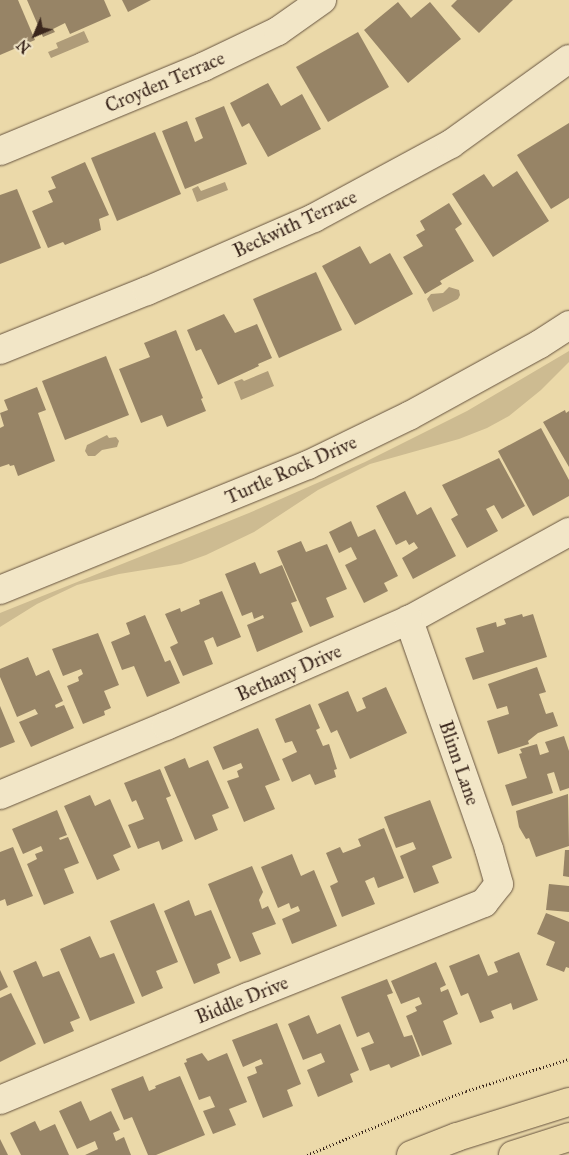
<!DOCTYPE html>
<style>
body{margin:0}
#map{position:relative;width:569px;height:1155px;overflow:hidden;background:#ebd9a9;font-family:"IM FELL Great Primer",serif}
div>[style]{position:absolute}
[style*='--x']{left:calc(var(--x)*1px);top:calc(var(--y)*1px);width:calc(var(--w)*1px);rotate:calc(var(--a)*1deg)}
.green>*{inset:0;background:#cdbb91}
.water>*{inset:0;background:#af9c79}
.building>*{inset:0;background:#978466}
.path>*{height:3px;margin-top:-1.5px;transform-origin:0;background:repeating-linear-gradient(90deg,#3b271d 0 1px,transparent 0 3.5px)}
.roads{filter:drop-shadow(0 0 1px #675440) drop-shadow(0 0 1px #675440)}
.minor>*{height:28px;margin:-14px;padding:0 14px;transform-origin:14px;border-radius:14px;background:#f2e6c7}
.major>*{height:28px;margin:-14px;padding:0 14px;transform-origin:14px;border-radius:14px;background:#ebd9a9}
span{translate:-50% -50%;white-space:nowrap;text-align:center;line-height:1.15;-webkit-text-stroke:4.5px #f2e6c7;paint-order:stroke}
.street-label{font-size:19px;color:#3b271d}
.north{position:absolute;left:10px;top:10px;width:50px;height:50px;-webkit-text-stroke:4px #f2e6c7;paint-order:stroke;rotate:225deg;font-size:14px;font-weight:700;line-height:20px;text-align:center;color:#3b271d}
.north::after{content:'';display:block;margin:auto;width:18px;height:22px;background:#3b271d;clip-path:polygon(50% 0,100% 100%,50% 72%,0 100%)}
</style>
<div id="map">
<div class="green">
<div style="clip-path:polygon(569px 351px,569px 362px,541px 390px,509px 416px,487px 428px,459px 439px,370px 464px,318px 490px,254px 532px,206px 555px,181px 564px,119px 574px,77px 585px,37px 604px,0 627px,0 613px,249px 513px,365px 462px,467px 411px)"></div>
</div>
<div class="water">
<div style="clip-path:polygon(84px 31px,89px 42px,51px 58px,48px 52px,58px 48px,56px 43px)"></div>
<div style="clip-path:polygon(225px 182px,228px 190px,197px 202px,192px 189px,198px 186px,201px 191px)"></div>
<div style="clip-path:polygon(449px 287px,459px 290px,460px 295px,458px 299px,433px 312px,427px 299px,431px 294px,443px 293px)"></div>
<div style="clip-path:polygon(268px 371px,274px 386px,241px 400px,234px 382px,242px 379px,244px 381px)"></div>
<div style="clip-path:polygon(107px 435px,109px 438px,116px 437px,119px 441px,117px 447px,102px 450px,95px 456px,88px 456px,85px 451px,87px 445px)"></div>
</div>
<div class="building">
<div style="clip-path:polygon(0 0,18px 0,35px 40px,0 55px)"></div>
<div style="clip-path:polygon(27px 0,104px 0,111px 16px,70px 34px,65px 23px,53px 29px,55px 32px,43px 37px)"></div>
<div style="clip-path:polygon(122px 0,151px 0,128px 12px)"></div>
<div style="clip-path:polygon(457px 0,513px 0,479px 33px,451px 6px)"></div>
<div style="clip-path:polygon(398px 2px,411px 18px,430px 2px,461px 39px,408px 83px,364px 30px)"></div>
<div style="clip-path:polygon(358px 32px,389px 87px,328px 122px,296px 67px)"></div>
<div style="clip-path:polygon(268px 83px,281px 106px,302px 94px,321px 129px,268px 157px,249px 123px,242px 127px,230px 103px)"></div>
<div style="clip-path:polygon(224px 106px,247px 164px,185px 189px,162px 131px,187px 121px,195px 142px,203px 138px,195px 118px)"></div>
<div style="clip-path:polygon(569px 123px,569px 198px,551px 209px,517px 155px)"></div>
<div style="clip-path:polygon(155px 132px,181px 194px,117px 221px,91px 158px)"></div>
<div style="clip-path:polygon(85px 162px,109px 215px,99px 219px,101px 230px,65px 245px,63px 242px,48px 248px,32px 211px,53px 202px,48px 191px,56px 188px,51px 177px)"></div>
<div style="clip-path:polygon(517px 171px,549px 221px,493px 257px,452px 194px,484px 174px,493px 187px)"></div>
<div style="clip-path:polygon(17px 189px,41px 248px,0 264px,0 195px)"></div>
<div style="clip-path:polygon(449px 203px,462px 224px,455px 229px,474px 261px,440px 281px,442px 284px,425px 294px,403px 257px,423px 246px,416px 235px,425px 230px,420px 221px)"></div>
<div style="clip-path:polygon(360px 246px,370px 264px,390px 253px,413px 294px,355px 325px,322px 266px)"></div>
<div style="clip-path:polygon(316px 272px,342px 330px,279px 358px,253px 299px)"></div>
<div style="clip-path:polygon(224px 314px,235px 333px,257px 324px,272px 358px,258px 364px,259px 366px,218px 385px,201px 349px,196px 351px,187px 330px)"></div>
<div style="clip-path:polygon(176px 330px,203px 398px,201px 399px,206px 411px,167px 427px,162px 415px,141px 423px,119px 369px,150px 357px,144px 343px)"></div>
<div style="clip-path:polygon(106px 356px,129px 415px,65px 440px,42px 381px)"></div>
<div style="clip-path:polygon(37px 387px,46px 410px,38px 413px,55px 461px,18px 476px,14px 465px,10px 466px,9px 464px,0 467px,0 428px,4px 426px,0 413px,8px 410px,4px 400px)"></div>
<div style="clip-path:polygon(565px 410px,566px 413px,569px 411px,569px 467px,543px 422px)"></div>
<div style="clip-path:polygon(541px 428px,569px 480px,569px 496px,533px 516px,498px 451px)"></div>
<div style="clip-path:polygon(499px 458px,525px 506px,502px 519px,494px 505px,486px 509px,498px 531px,467px 548px,451px 519px,458px 515px,442px 485px)"></div>
<div style="clip-path:polygon(405px 491px,417px 515px,431px 507px,456px 556px,413px 579px,402px 558px,418px 548px,414px 542px,409px 545px,406px 540px,396px 545px,376px 506px)"></div>
<div style="clip-path:polygon(351px 521px,358px 537px,375px 529px,398px 576px,384px 583px,388px 591px,364px 603px,345px 565px,357px 559px,351px 547px,339px 553px,329px 532px)"></div>
<div style="clip-path:polygon(301px 541px,306px 552px,327px 544px,347px 589px,326px 598px,334px 617px,310px 627px,277px 551px)"></div>
<div style="clip-path:polygon(255px 562px,260px 574px,282px 565px,297px 601px,291px 603px,303px 632px,257px 652px,247px 625px,264px 618px,263px 615px,254px 619px,252px 612px,242px 616px,225px 574px)"></div>
<div style="clip-path:polygon(222px 591px,241px 637px,217px 647px,213px 637px,204px 641px,213px 664px,183px 676px,170px 647px,178px 643px,165px 614px,180px 608px,181px 612px,200px 604px,199px 600px)"></div>
<div style="clip-path:polygon(522px 614px,523px 617px,533px 614px,547px 657px,473px 680px,465px 658px,484px 652px,476px 628px,496px 622px,497px 627px,506px 624px,504px 619px)"></div>
<div style="clip-path:polygon(145px 615px,165px 662px,170px 660px,180px 683px,147px 697px,134px 666px,122px 670px,111px 642px,130px 634px,126px 623px)"></div>
<div style="clip-path:polygon(98px 633px,119px 685px,104px 691px,111px 708px,104px 711px,105px 715px,83px 724px,67px 686px,79px 681px,78px 677px,83px 674px,81px 669px,63px 676px,52px 649px)"></div>
<div style="clip-path:polygon(28px 657px,36px 676px,49px 670px,63px 701px,55px 705px,56px 708px,64px 705px,74px 728px,31px 747px,19px 722px,38px 714px,35px 709px,17px 717px,0 677px,0 669px)"></div>
<div style="clip-path:polygon(537px 667px,546px 692px,539px 694px,546px 714px,553px 712px,558px 726px,538px 733px,528px 741px,529px 744px,498px 754px,487px 721px,509px 714px,507px 706px,497px 709px,488px 684px)"></div>
<div style="clip-path:polygon(386px 687px,407px 733px,350px 759px,337px 730px,331px 733px,318px 704px,348px 691px,357px 712px,366px 708px,362px 698px)"></div>
<div style="clip-path:polygon(310px 704px,320px 728px,316px 730px,323px 746px,329px 744px,337px 769px,334px 770px,336px 777px,315px 785px,310px 774px,292px 782px,282px 759px,297px 752px,292px 741px,285px 743px,275px 719px)"></div>
<div style="clip-path:polygon(0 706px,15px 742px,0 748px)"></div>
<div style="clip-path:polygon(258px 728px,280px 780px,265px 786px,275px 809px,244px 822px,227px 781px,239px 777px,237px 771px,243px 768px,241px 763px,223px 770px,213px 747px)"></div>
<div style="clip-path:polygon(564px 736px,569px 751px,569px 788px,560px 791px,554px 772px,547px 774px,553px 793px,512px 806px,505px 785px,527px 778px,519px 754px,522px 753px,520px 749px,537px 744px,540px 755px,549px 752px,545px 742px)"></div>
<div style="clip-path:polygon(185px 758px,189px 768px,208px 760px,229px 808px,212px 815px,218px 830px,195px 840px,164px 767px)"></div>
<div style="clip-path:polygon(160px 769px,171px 796px,166px 798px,183px 841px,162px 850px,159px 841px,138px 849px,128px 825px,144px 819px,136px 800px,132px 802px,124px 783px)"></div>
<div style="clip-path:polygon(568px 794px,569px 846px,536px 857px,529px 838px,526px 839px,519px 827px,516px 811px)"></div>
<div style="clip-path:polygon(90px 795px,95px 806px,110px 799px,131px 847px,113px 855px,120px 870px,97px 880px,64px 806px)"></div>
<div style="clip-path:polygon(430px 800px,452px 858px,432px 866px,439px 883px,414px 893px,400px 856px,416px 849px,413px 842px,396px 848px,384px 817px)"></div>
<div style="clip-path:polygon(57px 810px,67px 835px,59px 838px,60px 840px,68px 837px,79px 863px,64px 869px,74px 893px,44px 905px,27px 864px,37px 859px,35px 854px,43px 851px,41px 846px,23px 854px,12px 829px)"></div>
<div style="clip-path:polygon(384px 828px,404px 878px,378px 888px,374px 877px,365px 881px,375px 904px,342px 917px,330px 886px,338px 882px,326px 853px,340px 847px,343px 853px,361px 846px,358px 839px)"></div>
<div style="clip-path:polygon(13px 847px,33px 896px,7px 906px,5px 899px,0 901px,0 852px)"></div>
<div style="clip-path:polygon(565px 850px,569px 850px,569px 877px,563px 876px)"></div>
<div style="clip-path:polygon(292px 854px,301px 876px,314px 870px,337px 926px,292px 944px,282px 919px,300px 911px,298px 906px,291px 909px,289px 903px,278px 908px,261px 867px)"></div>
<div style="clip-path:polygon(252px 866px,263px 892px,259px 900px,262px 909px,268px 906px,276px 924px,252px 933px,261px 954px,240px 962px,208px 884px)"></div>
<div style="clip-path:polygon(549px 884px,569px 886px,569px 912px,546px 910px)"></div>
<div style="clip-path:polygon(189px 900px,195px 916px,211px 910px,231px 958px,217px 964px,220px 973px,194px 984px,164px 911px)"></div>
<div style="clip-path:polygon(154px 903px,178px 962px,156px 971px,163px 988px,142px 997px,110px 921px)"></div>
<div style="clip-path:polygon(546px 913px,569px 922px,569px 968px,566px 967px,564px 972px,546px 965px,555px 942px,537px 934px)"></div>
<div style="clip-path:polygon(90px 936px,100px 958px,114px 953px,135px 1003px,90px 1021px,60px 949px)"></div>
<div style="clip-path:polygon(519px 952px,538px 1000px,513px 1010px,511px 1003px,491px 1011px,494px 1018px,480px 1023px,468px 993px,461px 996px,449px 966px,479px 954px,488px 976px,498px 972px,494px 962px)"></div>
<div style="clip-path:polygon(36px 961px,43px 977px,59px 971px,80px 1018px,70px 1022px,74px 1031px,44px 1044px,13px 971px)"></div>
<div style="clip-path:polygon(436px 962px,446px 985px,440px 988px,441px 992px,448px 989px,458px 1014px,443px 1021px,452px 1044px,422px 1056px,406px 1016px,417px 1011px,415px 1007px,422px 1004px,419px 997px,401px 1004px,391px 981px)"></div>
<div style="clip-path:polygon(0 970px,8px 987px,0 991px)"></div>
<div style="clip-path:polygon(387px 979px,393px 993px,387px 995px,404px 1037px,412px 1035px,420px 1056px,391px 1068px,389px 1064px,370px 1071px,361px 1048px,374px 1043px,369px 1032px,357px 1037px,341px 997px)"></div>
<div style="clip-path:polygon(11px 993px,36px 1044px,0 1062px,0 998px)"></div>
<div style="clip-path:polygon(309px 1015px,317px 1034px,340px 1024px,359px 1070px,350px 1074px,353px 1082px,318px 1097px,307px 1070px,325px 1062px,321px 1053px,303px 1060px,288px 1024px)"></div>
<div style="clip-path:polygon(277px 1023px,301px 1084px,287px 1090px,293px 1106px,263px 1118px,247px 1077px,257px 1073px,255px 1067px,263px 1064px,261px 1059px,243px 1067px,232px 1040px)"></div>
<div style="clip-path:polygon(202px 1053px,208px 1061px,227px 1053px,247px 1102px,229px 1109px,236px 1125px,213px 1134px,203px 1111px,215px 1107px,210px 1096px,199px 1100px,184px 1063px,187px 1062px,186px 1059px)"></div>
<div style="clip-path:polygon(143px 1076px,149px 1091px,156px 1088px,155px 1086px,180px 1076px,205px 1135px,156px 1155px,148px 1155px,132px 1117px,124px 1120px,111px 1089px)"></div>
<div style="clip-path:polygon(81px 1101px,90px 1121px,111px 1111px,120px 1130px,113px 1133px,116px 1141px,124px 1137px,131px 1155px,85px 1155px,98px 1149px,95px 1141px,77px 1149px,59px 1111px)"></div>
<div style="clip-path:polygon(35px 1121px,40px 1131px,55px 1124px,69px 1155px,21px 1155px,10px 1133px)"></div>
<div style="clip-path:polygon(0 1139px,8px 1155px,0 1155px)"></div>
</div>
<div class="path">
<div style="--x:307;--y:1155;--w:104;--a:-22.6"></div>
<div style="--x:403;--y:1115;--w:67;--a:-20.9"></div>
<div style="--x:466;--y:1091;--w:108;--a:-17.3"></div>
</div>
<div class="roads">
<div class="minor">
<div style="--x:0;--y:151;--w:220;--a:-22.5"></div>
<div style="--x:203;--y:67;--w:83;--a:-25.6"></div>
<div style="--x:278;--y:31;--w:54;--a:-35.2"></div>
<div style="--x:0;--y:350;--w:158;--a:-21.9"></div>
<div style="--x:147;--y:291;--w:182;--a:-23.6"></div>
<div style="--x:314;--y:218;--w:156;--a:-28.4"></div>
<div style="--x:451;--y:144;--w:145;--a:-35.8"></div>
<div style="--x:0;--y:590;--w:332;--a:-22.1"></div>
<div style="--x:308;--y:465;--w:112;--a:-25.9"></div>
<div style="--x:409;--y:416;--w:149;--a:-28.8"></div>
<div style="--x:540;--y:344;--w:35;--a:-33"></div>
<div style="--x:0;--y:795;--w:180;--a:-22.6"></div>
<div style="--x:166;--y:726;--w:265;--a:-23.6"></div>
<div style="--x:409;--y:620;--w:183;--a:-28.8"></div>
<div style="--x:0;--y:1100;--w:269;--a:-22.6"></div>
<div style="--x:248;--y:997;--w:254;--a:-21.7"></div>
<div style="--x:484;--y:903;--w:24;--a:-52"></div>
<div style="--x:499;--y:884;--w:36;--a:-106"></div>
<div style="--x:489;--y:849;--w:243;--a:-109.3"></div>
</div>
<div class="major">
<div style="--x:411;--y:1155;--w:49;--a:-21.4"></div>
<div style="--x:457;--y:1137;--w:117;--a:-17.4"></div>
<div style="--x:513;--y:1155;--w:59;--a:-17.8"></div>
</div>
</div>
<div class="street-label">
<span style="left:165px;top:82px;rotate:-23deg">Croyden Terrace</span>
<span style="left:295px;top:224px;rotate:-25deg">Beckwith Terrace</span>
<span style="left:291px;top:470px;rotate:-24deg">Turtle Rock Drive</span>
<span style="left:289px;top:673px;rotate:-24deg">Bethany Drive</span>
<span style="left:459px;top:763px;rotate:71deg">Blinn Lane</span>
<span style="left:242px;top:1000px;rotate:-22deg">Biddle Drive</span>
</div>
<div class="north">N</div>
</div>
